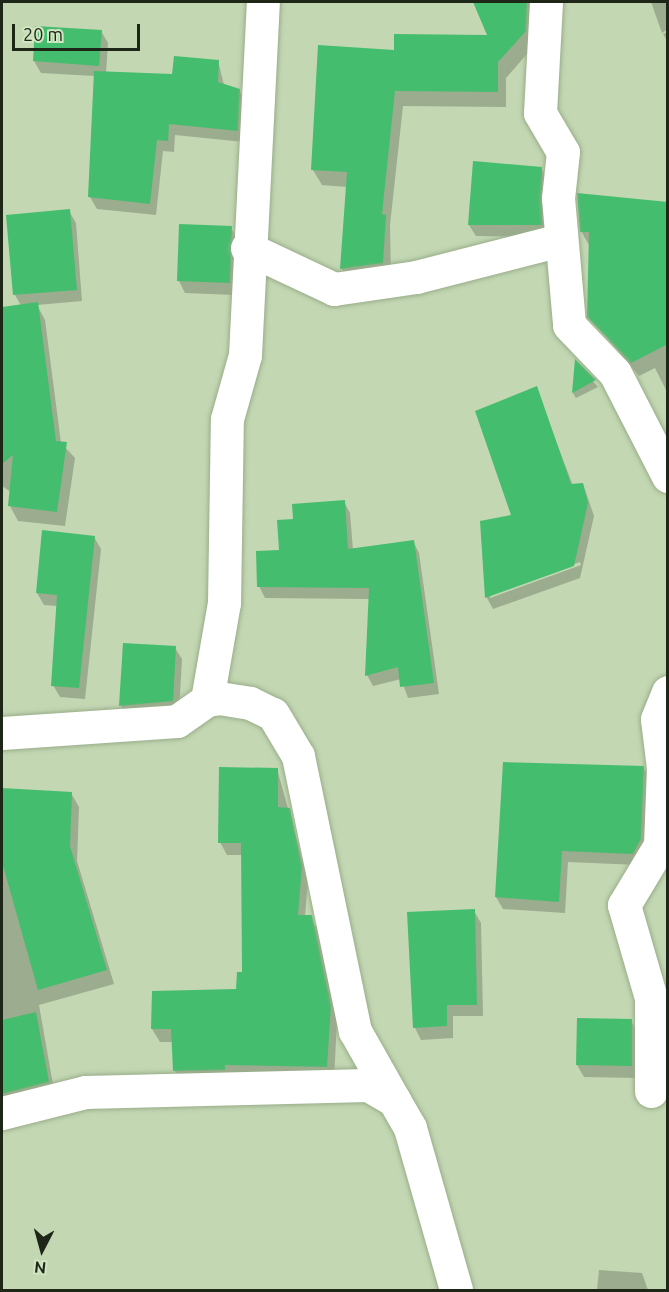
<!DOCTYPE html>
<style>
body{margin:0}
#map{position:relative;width:669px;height:1292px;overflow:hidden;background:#c3d7b3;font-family:Ubuntu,sans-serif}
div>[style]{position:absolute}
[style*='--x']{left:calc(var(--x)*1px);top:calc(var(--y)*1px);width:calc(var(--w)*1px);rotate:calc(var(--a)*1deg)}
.shadow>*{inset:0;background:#0003}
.building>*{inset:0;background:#45bd6e}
.roads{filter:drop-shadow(0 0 2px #99ad8a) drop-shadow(0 0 2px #99ad8a)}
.minor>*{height:33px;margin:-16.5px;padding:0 16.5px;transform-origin:16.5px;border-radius:16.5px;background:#fff}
span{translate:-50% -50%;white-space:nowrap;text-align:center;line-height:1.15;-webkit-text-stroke:4.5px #d0e5c0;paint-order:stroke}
.frame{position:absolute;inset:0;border:3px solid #1e2618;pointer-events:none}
.north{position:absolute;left:12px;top:1220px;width:60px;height:60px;-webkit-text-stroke:4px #d0e5c0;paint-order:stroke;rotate:186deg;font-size:16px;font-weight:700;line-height:24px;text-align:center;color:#1e2618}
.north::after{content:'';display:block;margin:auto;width:21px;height:27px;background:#1e2618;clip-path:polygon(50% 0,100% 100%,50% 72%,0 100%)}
.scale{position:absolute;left:12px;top:24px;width:128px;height:27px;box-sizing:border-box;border:3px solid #1e2618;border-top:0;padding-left:8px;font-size:18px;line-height:21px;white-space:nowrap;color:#1e2618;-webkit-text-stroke:4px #d0e5c0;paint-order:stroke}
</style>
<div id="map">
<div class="shadow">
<div style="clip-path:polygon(533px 2px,534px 46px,506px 78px,506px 107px,403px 106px,390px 225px,391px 278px,350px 284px,342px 269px,347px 187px,322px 185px,313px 170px,395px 51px,489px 36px,475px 4px)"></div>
<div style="clip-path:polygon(651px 2px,668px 2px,668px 29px,662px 33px)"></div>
<div style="clip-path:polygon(101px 31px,108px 43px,106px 73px,174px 76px,218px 61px,224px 85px,239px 90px,246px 102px,244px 142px,175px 135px,174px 152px,163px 151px,156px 215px,97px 209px,90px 197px,95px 76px,41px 73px,34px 61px)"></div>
<div style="clip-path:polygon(668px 32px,668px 42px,663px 34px)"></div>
<div style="clip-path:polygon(542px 169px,548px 181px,548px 237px,476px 236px,469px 225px)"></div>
<div style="clip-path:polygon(668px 204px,668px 394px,655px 368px,639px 376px,589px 316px,589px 245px,581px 231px)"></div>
<div style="clip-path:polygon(69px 211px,76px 223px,82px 301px,37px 305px,45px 320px,61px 443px,75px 458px,65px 526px,18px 521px,10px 506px,11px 492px,2px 486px,2px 313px,23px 309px,15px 295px)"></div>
<div style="clip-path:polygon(231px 228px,238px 240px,236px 295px,185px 293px,179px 281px)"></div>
<div style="clip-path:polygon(576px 362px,598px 387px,576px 398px,573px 393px)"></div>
<div style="clip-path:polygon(evenodd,536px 388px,573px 486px,583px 484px,594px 516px,580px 578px,493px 609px,487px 598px,481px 523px,513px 516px,536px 388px,580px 562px,581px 565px,490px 598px,490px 595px,580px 562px)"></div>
<div style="clip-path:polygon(344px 502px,350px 513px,353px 550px,413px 541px,419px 553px,439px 694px,408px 698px,401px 679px,373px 686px,367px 675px,370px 599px,265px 598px,259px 586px,295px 521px)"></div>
<div style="clip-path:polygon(94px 537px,101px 549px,85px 699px,60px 697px,53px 685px,57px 606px,44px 605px,37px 593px)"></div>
<div style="clip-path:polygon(175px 648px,182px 659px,179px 712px,128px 717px,121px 706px)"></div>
<div style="clip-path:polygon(643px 767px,650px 779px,647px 852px,639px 865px,568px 862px,565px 913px,503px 909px,496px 897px)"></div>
<div style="clip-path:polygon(277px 769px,308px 880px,305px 916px,319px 929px,337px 1020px,334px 1080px,182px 1084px,175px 1071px,173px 1042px,160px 1042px,152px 1029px,237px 991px,244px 973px,243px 855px,227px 855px,220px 842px)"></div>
<div style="clip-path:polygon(2px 790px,71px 793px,79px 807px,77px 861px,114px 984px,39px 1005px,55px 1096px,2px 1112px)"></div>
<div style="clip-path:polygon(474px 911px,481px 923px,483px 1016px,453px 1016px,453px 1038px,421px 1040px,415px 1028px)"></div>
<div style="clip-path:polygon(631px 1021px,638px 1032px,638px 1078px,584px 1077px,577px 1065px)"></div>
<div style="clip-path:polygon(599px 1270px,642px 1273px,648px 1290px,597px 1290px)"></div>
</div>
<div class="building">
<div style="clip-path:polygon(473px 2px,527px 2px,526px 31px,498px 62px,498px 92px,395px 91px,382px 214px,386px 215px,383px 263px,340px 269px,347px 172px,311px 170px,318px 45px,394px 50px,394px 34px,487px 35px)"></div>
<div style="clip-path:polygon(35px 26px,102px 30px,99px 66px,33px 61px)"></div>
<div style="clip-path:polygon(174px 56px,219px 60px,218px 82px,240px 89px,238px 131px,169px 124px,168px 141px,157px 140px,150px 204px,88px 197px,94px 71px,172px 74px)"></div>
<div style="clip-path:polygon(473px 161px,542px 167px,542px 225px,468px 225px)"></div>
<div style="clip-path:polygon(577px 193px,668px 202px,668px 344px,631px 363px,587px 317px,589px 232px,580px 232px)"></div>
<div style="clip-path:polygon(70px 209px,77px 290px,13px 295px,6px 215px)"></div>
<div style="clip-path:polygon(179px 224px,232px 226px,230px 283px,177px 281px)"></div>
<div style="clip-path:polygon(38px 302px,56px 441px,67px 442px,57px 512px,8px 506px,13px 455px,2px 464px,2px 307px)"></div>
<div style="clip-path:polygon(575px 359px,596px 380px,572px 393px)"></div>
<div style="clip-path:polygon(537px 386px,571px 484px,583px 483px,588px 503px,574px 566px,485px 598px,480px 521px,511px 515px,475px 411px)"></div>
<div style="clip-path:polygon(345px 500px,348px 549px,414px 540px,434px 683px,400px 687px,398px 667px,365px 676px,369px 588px,257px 587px,256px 551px,279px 550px,277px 520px,293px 519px,292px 504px)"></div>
<div style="clip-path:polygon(42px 530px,95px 536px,79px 688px,51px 686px,57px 595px,36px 593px)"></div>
<div style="clip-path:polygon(123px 643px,176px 646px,173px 701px,119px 706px)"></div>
<div style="clip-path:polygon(503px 762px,644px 766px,641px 839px,633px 854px,562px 851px,559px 902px,495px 897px)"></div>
<div style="clip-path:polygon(219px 767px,278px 768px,278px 807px,290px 808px,302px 866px,298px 915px,312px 915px,331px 1005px,327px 1067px,225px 1065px,225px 1070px,173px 1071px,171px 1029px,151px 1029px,152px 991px,236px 989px,237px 972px,242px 972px,241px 843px,218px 843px)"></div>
<div style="clip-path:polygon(2px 788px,72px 792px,70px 846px,107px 970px,38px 990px,2px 862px)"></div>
<div style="clip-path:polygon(475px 909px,477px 1005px,447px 1005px,447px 1026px,413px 1028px,407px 912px)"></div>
<div style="clip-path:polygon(36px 1012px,49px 1082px,2px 1094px,2px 1020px)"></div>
<div style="clip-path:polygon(577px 1018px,632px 1019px,632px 1066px,576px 1065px)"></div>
</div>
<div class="roads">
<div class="minor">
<div style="--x:546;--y:2;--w:111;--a:93.1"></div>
<div style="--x:540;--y:113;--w:45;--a:59.5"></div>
<div style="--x:563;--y:152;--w:46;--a:96.2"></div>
<div style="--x:558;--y:198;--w:127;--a:85"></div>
<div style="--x:569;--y:325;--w:66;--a:46.2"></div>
<div style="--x:615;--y:373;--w:116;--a:62.8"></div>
<div style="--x:247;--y:248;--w:96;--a:25.2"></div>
<div style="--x:334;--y:289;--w:83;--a:-8.3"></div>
<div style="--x:416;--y:277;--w:149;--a:-14.4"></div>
<div style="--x:207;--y:700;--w:98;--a:-80.1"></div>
<div style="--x:224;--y:603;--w:184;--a:-89.1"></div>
<div style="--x:227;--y:419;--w:66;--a:-74.3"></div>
<div style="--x:245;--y:355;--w:353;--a:-87.1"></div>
<div style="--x:2;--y:733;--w:175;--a:-3.9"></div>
<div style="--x:177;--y:721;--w:37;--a:-35"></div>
<div style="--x:207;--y:700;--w:12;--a:-9"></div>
<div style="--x:219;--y:698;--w:31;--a:9"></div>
<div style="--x:250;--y:703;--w:25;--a:26"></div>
<div style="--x:273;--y:714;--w:49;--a:59.2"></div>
<div style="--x:298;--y:756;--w:281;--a:78.3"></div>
<div style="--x:355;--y:1031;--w:79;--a:60.5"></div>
<div style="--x:651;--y:1091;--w:93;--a:-90"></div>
<div style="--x:651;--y:998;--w:97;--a:-106.2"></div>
<div style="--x:624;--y:905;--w:70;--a:-59"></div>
<div style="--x:660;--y:845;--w:77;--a:-87.8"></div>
<div style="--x:663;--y:768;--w:49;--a:-97"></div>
<div style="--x:657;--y:719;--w:29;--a:-68"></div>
<div style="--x:2;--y:1113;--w:86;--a:-14.2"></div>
<div style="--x:85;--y:1092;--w:283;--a:-1.4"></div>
<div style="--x:368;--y:1085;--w:30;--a:30"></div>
<div style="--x:394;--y:1100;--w:32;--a:60"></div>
<div style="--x:410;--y:1128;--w:168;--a:74.1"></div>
</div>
</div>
<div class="frame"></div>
<div class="north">N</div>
<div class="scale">20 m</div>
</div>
